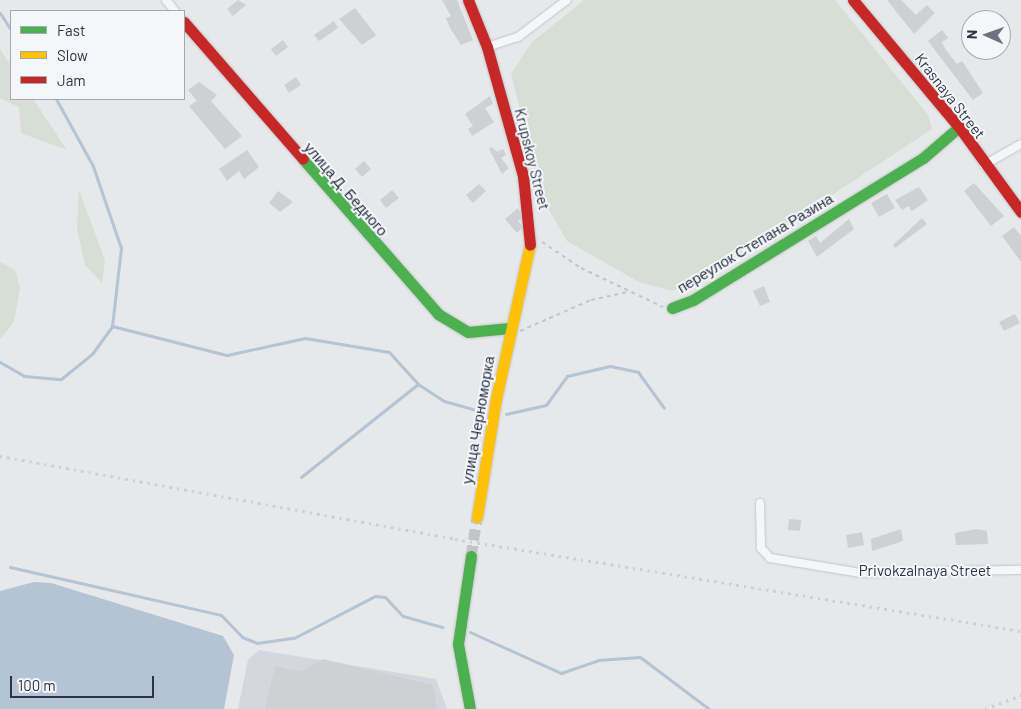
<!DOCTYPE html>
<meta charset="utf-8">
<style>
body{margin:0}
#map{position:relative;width:1021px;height:709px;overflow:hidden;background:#e6e8ea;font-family:Barlow,sans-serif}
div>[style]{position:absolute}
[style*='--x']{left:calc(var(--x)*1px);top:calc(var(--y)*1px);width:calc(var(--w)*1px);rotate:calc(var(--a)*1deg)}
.built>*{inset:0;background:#d4d7dd}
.green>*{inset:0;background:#d6ded6}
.water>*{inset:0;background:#b4c4d5}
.stream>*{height:3px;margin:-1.5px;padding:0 1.5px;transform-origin:1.5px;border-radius:1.5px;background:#b4c4d5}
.building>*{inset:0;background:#ced0d3}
.secondary-tunnel>*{height:11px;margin-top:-5.5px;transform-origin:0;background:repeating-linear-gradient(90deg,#c1c4c9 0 11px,transparent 0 16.5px)}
.path>*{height:2px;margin-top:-1px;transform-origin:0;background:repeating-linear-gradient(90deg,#c5c6ca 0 4px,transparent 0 8px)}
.roads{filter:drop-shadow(0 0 1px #c4c6c8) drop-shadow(0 0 1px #c4c6c8)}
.street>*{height:8px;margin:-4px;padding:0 4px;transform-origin:4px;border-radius:4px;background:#f5f6f7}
.fast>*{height:11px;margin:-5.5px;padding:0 5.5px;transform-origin:5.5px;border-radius:5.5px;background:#4caf50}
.slow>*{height:11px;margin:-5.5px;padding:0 5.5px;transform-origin:5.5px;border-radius:5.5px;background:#ffc107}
.jam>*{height:11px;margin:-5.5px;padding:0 5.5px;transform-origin:5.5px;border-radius:5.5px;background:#c62828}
.rail>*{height:3px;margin-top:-1.5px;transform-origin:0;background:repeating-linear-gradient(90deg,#cecfd2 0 2.5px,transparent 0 7.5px)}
span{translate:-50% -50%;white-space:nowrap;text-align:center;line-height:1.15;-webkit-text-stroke:4px #f4f6f9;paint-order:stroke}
.street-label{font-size:15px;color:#2b3445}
.legend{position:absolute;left:10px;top:10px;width:175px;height:90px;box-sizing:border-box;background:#f4f6f9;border:1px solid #a4a8b1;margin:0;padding:6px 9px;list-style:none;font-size:15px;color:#2b3445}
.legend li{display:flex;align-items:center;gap:10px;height:25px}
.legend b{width:25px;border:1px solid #a4a8b1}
.north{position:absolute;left:961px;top:10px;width:50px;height:50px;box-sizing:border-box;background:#f4f6f9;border:1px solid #a4a8b1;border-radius:50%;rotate:272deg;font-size:14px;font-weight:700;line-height:20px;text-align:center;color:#2b3445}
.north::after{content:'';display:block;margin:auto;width:18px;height:22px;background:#6c737f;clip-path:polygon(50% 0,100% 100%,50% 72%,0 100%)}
.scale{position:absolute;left:10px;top:676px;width:144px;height:22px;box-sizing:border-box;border:2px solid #2b3445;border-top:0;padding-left:6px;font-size:15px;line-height:18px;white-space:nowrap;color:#2b3445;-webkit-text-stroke:4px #f4f6f9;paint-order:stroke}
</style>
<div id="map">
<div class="built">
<div style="clip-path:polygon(259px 650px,436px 679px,447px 709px,238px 709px,248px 660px)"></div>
</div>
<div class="green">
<div style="clip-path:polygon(584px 0,835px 0,928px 115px,932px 129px,764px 240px,673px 291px,639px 282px,567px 241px,543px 199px,511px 74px,532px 42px)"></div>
<div style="clip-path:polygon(0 49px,11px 66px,11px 99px,33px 99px,67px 150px,21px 133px,19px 107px,0 98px)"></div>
<div style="clip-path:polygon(79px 190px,105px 260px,102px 283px,85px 265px,77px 228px)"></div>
<div style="clip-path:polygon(0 262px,15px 270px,20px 288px,14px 322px,0 339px)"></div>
</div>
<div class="water">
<div style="clip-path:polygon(34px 582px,51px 583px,223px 636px,234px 655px,224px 709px,0 709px,0 591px)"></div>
</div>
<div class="stream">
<div style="--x:0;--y:13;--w:20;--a:57"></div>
<div style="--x:112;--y:326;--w:119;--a:14.2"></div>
<div style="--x:227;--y:355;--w:80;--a:-12.3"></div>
<div style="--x:305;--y:338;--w:85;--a:9.5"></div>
<div style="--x:389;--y:352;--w:43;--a:47.8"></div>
<div style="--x:418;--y:384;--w:31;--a:33"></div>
<div style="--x:444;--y:401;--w:41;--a:15.8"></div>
<div style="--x:0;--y:362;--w:28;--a:30"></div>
<div style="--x:24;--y:376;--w:37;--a:5"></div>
<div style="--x:61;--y:379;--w:40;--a:-39"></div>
<div style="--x:92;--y:354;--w:34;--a:-54"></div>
<div style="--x:112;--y:326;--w:79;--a:-83.4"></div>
<div style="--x:121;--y:248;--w:87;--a:-108.9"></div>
<div style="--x:93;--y:166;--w:77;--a:-118.9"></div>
<div style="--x:506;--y:414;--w:41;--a:-12.7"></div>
<div style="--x:546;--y:405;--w:36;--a:-54"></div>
<div style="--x:567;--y:376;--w:44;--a:-13.1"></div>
<div style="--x:610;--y:366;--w:29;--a:12"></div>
<div style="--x:638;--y:372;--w:44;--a:54.2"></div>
<div style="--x:301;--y:477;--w:149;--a:-38.5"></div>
<div style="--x:10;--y:567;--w:216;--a:12.8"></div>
<div style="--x:221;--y:615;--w:30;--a:46"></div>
<div style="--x:242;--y:637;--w:16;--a:22"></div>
<div style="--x:257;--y:643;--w:37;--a:-8"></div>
<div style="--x:294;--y:638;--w:91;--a:-27.4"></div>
<div style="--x:375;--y:596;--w:10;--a:6"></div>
<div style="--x:385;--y:597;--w:26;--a:47"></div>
<div style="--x:403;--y:616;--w:41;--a:15.8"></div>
<div style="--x:470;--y:632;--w:100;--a:24.3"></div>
<div style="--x:561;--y:673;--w:39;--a:-19"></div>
<div style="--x:598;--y:660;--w:42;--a:-4.1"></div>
<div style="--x:640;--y:657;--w:86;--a:37"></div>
</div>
<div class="building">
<div style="clip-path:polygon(238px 0,246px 5px,233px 16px,227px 9px)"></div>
<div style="clip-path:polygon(442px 0,457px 0,473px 40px,461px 45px,450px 28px,446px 18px,451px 16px)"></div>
<div style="clip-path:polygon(887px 0,901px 0,916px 15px,927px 5px,935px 13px,914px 34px)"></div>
<div style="clip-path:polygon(355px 8px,376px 35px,362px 45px,339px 19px)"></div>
<div style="clip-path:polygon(334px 21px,338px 28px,319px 41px,314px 35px)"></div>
<div style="clip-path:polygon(942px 30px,948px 38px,942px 42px,946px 50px,957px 64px,962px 61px,983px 93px,973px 100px,928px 41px)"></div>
<div style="clip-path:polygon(283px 40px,288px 47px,276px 56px,271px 49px)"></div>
<div style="clip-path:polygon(296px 77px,301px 85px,289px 93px,284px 85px)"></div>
<div style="clip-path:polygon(199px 82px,217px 95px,211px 101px,242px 136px,225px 149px,189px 106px,197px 101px,188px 90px)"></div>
<div style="clip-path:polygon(490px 96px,493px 104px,485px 108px,494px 122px,472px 136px,468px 129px,473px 126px,465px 114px)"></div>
<div style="clip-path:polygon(492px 147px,497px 152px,503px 149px,506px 155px,501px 158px,509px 168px,502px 174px,489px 149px)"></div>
<div style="clip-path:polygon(247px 150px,259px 167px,244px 179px,239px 171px,227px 181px,219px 169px)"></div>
<div style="clip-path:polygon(364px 161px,371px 169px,362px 177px,355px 169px)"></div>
<div style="clip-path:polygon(974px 183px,1004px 216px,991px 226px,964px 191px)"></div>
<div style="clip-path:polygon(479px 184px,486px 191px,473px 203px,466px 195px)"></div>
<div style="clip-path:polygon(919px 187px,928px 200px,912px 211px,908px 206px,902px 210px,895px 200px)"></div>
<div style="clip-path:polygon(392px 190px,399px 198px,386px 208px,380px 200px)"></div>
<div style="clip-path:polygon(278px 191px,293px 202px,280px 212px,269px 203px)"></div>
<div style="clip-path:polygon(887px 194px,895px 208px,879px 217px,871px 203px)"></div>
<div style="clip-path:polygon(518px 208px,522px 218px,518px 221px,523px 227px,517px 233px,505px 219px)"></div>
<div style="clip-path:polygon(922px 218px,927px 224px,895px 248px,893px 245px)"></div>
<div style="clip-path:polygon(849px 219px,854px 229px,817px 257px,808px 241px,816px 236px,820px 243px)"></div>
<div style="clip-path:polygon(1014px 227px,1021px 236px,1021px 262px,1002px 236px)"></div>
<div style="clip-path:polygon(764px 286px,770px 302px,760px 306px,753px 291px)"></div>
<div style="clip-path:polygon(1015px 314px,1020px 323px,1004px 331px,999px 322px)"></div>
<div style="clip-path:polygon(789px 519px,801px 520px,800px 531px,788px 530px)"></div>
<div style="clip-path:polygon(901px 529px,903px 541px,872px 551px,871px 539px)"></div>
<div style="clip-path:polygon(977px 529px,987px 531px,988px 544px,956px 545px,955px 533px)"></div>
<div style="clip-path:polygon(862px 532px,864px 545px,848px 548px,846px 535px)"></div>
<div style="clip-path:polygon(323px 659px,433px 685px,437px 709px,265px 709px,275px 666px,300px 672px)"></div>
</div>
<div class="secondary-tunnel">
<div style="--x:471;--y:556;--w:39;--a:-81"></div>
</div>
<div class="path">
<div style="--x:542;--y:242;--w:47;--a:33.7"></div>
<div style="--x:581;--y:268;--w:91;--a:25.4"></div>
<div style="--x:520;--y:331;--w:77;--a:-23.6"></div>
<div style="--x:591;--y:300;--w:38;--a:-12"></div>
</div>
<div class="roads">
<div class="street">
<div style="--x:166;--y:0;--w:14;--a:51"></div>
<div style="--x:487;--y:47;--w:33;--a:-18"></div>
<div style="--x:518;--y:37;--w:61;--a:-37.1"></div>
<div style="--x:984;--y:165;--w:43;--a:-29.6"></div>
<div style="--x:760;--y:503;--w:45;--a:88.7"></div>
<div style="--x:761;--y:548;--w:13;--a:48"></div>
<div style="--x:770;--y:558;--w:92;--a:9.4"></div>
<div style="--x:861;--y:573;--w:160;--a:-1.1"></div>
</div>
<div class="fast">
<div style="--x:303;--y:159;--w:206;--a:48.9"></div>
<div style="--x:438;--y:314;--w:35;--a:31"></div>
<div style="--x:468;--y:332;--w:42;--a:-5.4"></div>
<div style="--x:672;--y:308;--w:22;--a:-21"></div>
<div style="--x:693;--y:300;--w:270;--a:-31.7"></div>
<div style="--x:923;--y:158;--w:48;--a:-40.7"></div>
<div style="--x:470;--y:709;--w:66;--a:-100.5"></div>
<div style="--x:458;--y:644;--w:89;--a:-81.6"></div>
</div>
<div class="slow">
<div style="--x:477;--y:517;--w:120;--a:-80.9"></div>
<div style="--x:496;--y:399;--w:158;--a:-77.6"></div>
</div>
<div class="jam">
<div style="--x:468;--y:0;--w:51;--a:68"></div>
<div style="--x:487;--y:47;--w:134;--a:74.4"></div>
<div style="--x:523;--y:176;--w:69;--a:84.2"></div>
<div style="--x:853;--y:0;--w:165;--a:50.2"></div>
<div style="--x:959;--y:127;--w:105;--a:53.9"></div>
<div style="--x:184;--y:22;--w:181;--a:49"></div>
</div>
</div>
<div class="rail">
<div style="--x:0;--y:456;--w:463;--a:10.3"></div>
<div style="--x:455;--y:539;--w:573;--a:9.23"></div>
<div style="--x:985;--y:709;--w:39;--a:-21"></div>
</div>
<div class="street-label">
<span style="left:950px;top:96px;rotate:52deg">Krasnaya Street</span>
<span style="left:532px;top:159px;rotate:76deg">Krupskoy Street</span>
<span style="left:346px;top:189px;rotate:49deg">улица Д. Бедного</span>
<span style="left:755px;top:243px;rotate:-31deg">переулок Степана Разина</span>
<span style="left:478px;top:420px;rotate:-80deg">улица Черноморка</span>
<span style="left:925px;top:571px">Privokzalnaya Street</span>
</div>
<ul class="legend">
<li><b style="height:6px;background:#4caf50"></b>Fast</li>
<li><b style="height:6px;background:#ffc107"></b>Slow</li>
<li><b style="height:6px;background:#c62828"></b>Jam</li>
</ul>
<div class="north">N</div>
<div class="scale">100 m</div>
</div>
